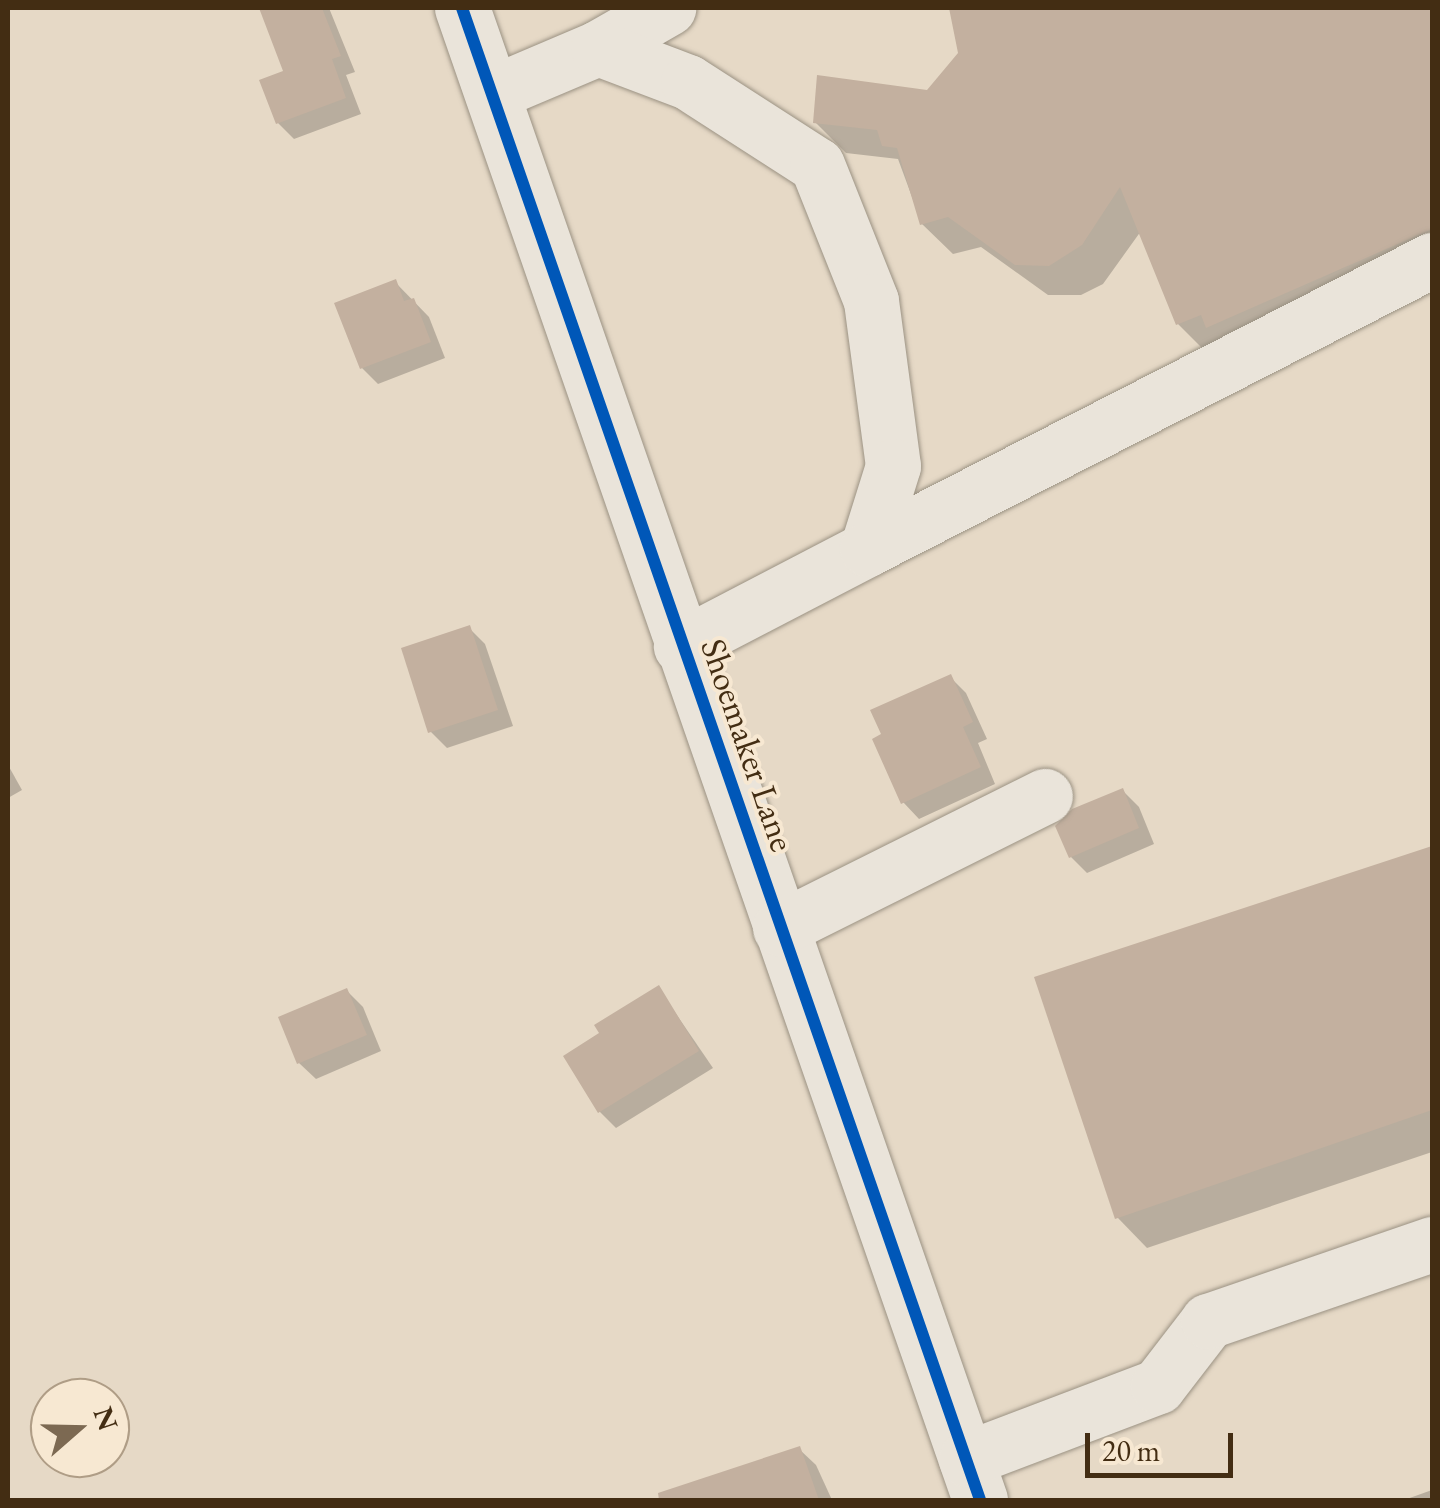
<!DOCTYPE html>
<style>
body{margin:0}
#map{position:relative;width:1440px;height:1508px;overflow:hidden;background:#e6d9c6;font-family:"EB Garamond",serif}
div>[style]{position:absolute}
[style*='--x']{left:calc(var(--x)*1px);top:calc(var(--y)*1px);width:calc(var(--w)*1px);rotate:calc(var(--a)*1deg)}
.shadow>*{inset:0;background:#0003}
.building>*{inset:0;background:#c3b09f}
.roads{filter:drop-shadow(0 0 2px #9b9283) drop-shadow(0 0 2px #9b9283)}
.minor>*{height:55px;margin:-27.5px;padding:0 27.5px;transform-origin:27.5px;border-radius:27.5px;background:#eae4da}
.cycleway>*{height:12px;margin:-6px;padding:0 6px;transform-origin:6px;border-radius:6px;background:#0057b8}
span{translate:-50% -50%;white-space:nowrap;text-align:center;line-height:1.15;-webkit-text-stroke:8px #f7e8d2;paint-order:stroke}
.street-label{font-size:35px;color:#432d13}
.frame{position:absolute;inset:0;border:10px solid #432d13;pointer-events:none}
.north{position:absolute;left:30px;top:1378px;width:100px;height:100px;box-sizing:border-box;background:#f7e8d2;border:2px solid #af9d86;border-radius:50%;rotate:70deg;font-size:28px;font-weight:700;line-height:40px;text-align:center;color:#432d13}
.north::after{content:'';display:block;margin:auto;width:35px;height:45px;background:#7c6952;clip-path:polygon(50% 0,100% 100%,50% 72%,0 100%)}
.scale{position:absolute;left:1085px;top:1433px;width:148px;height:45px;box-sizing:border-box;border:5px solid #432d13;border-top:0;padding-left:12px;font-size:30px;line-height:35px;white-space:nowrap;color:#432d13;-webkit-text-stroke:8px #f7e8d2;paint-order:stroke}
</style>
<div id="map">
<div class="shadow">
<div style="clip-path:polygon(261px 8px,329px 8px,355px 72px,346px 75px,361px 114px,294px 139px,278px 123px,286px 72px)"></div>
<div style="clip-path:polygon(957px 8px,1432px 8px,1432px 270px,1209px 355px,1178px 324px,1141px 231px,1103px 284px,1081px 295px,1048px 295px,981px 247px,953px 254px,922px 224px,898px 159px,846px 153px,815px 122px,928px 93px,961px 53px)"></div>
<div style="clip-path:polygon(395px 282px,429px 317px,445px 358px,378px 384px,362px 368px)"></div>
<div style="clip-path:polygon(469px 628px,485px 644px,513px 726px,447px 748px,430px 731px)"></div>
<div style="clip-path:polygon(950px 677px,966px 693px,987px 739px,978px 743px,995px 784px,919px 819px,903px 802px)"></div>
<div style="clip-path:polygon(8px 765px,22px 790px,8px 798px)"></div>
<div style="clip-path:polygon(1123px 791px,1139px 807px,1154px 844px,1087px 873px,1071px 857px)"></div>
<div style="clip-path:polygon(1432px 849px,1432px 1152px,1147px 1248px,1117px 1217px,1037px 979px)"></div>
<div style="clip-path:polygon(659px 989px,713px 1068px,616px 1128px,600px 1112px,602px 1034px)"></div>
<div style="clip-path:polygon(347px 991px,363px 1007px,381px 1051px,316px 1079px,299px 1063px)"></div>
<div style="clip-path:polygon(799px 1449px,816px 1465px,832px 1500px,673px 1500px,670px 1492px)"></div>
<div style="clip-path:polygon(1432px 1490px,1432px 1500px,1404px 1500px)"></div>
</div>
<div class="building">
<div style="clip-path:polygon(259px 8px,322px 8px,341px 56px,332px 59px,346px 98px,276px 124px,259px 80px,283px 71px)"></div>
<div style="clip-path:polygon(949px 8px,1432px 8px,1432px 229px,1206px 328px,1201px 315px,1176px 325px,1120px 187px,1082px 245px,1049px 266px,1015px 265px,948px 217px,920px 225px,897px 148px,882px 146px,877px 130px,813px 123px,817px 75px,927px 90px,958px 53px)"></div>
<div style="clip-path:polygon(396px 279px,404px 301px,414px 298px,431px 342px,360px 369px,334px 303px)"></div>
<div style="clip-path:polygon(470px 625px,498px 710px,428px 733px,401px 648px)"></div>
<div style="clip-path:polygon(951px 674px,973px 722px,963px 727px,981px 767px,901px 804px,872px 739px,881px 734px,870px 710px)"></div>
<div style="clip-path:polygon(1123px 788px,1139px 828px,1069px 858px,1055px 826px,1072px 809px)"></div>
<div style="clip-path:polygon(1432px 846px,1432px 1110px,1115px 1219px,1034px 977px)"></div>
<div style="clip-path:polygon(659px 985px,699px 1051px,598px 1113px,563px 1056px,599px 1033px,594px 1025px)"></div>
<div style="clip-path:polygon(347px 988px,367px 1035px,297px 1064px,278px 1017px)"></div>
<div style="clip-path:polygon(800px 1446px,819px 1500px,659px 1500px,658px 1493px)"></div>
</div>
<div class="roads">
<div class="minor">
<div style="--x:462;--y:8;--w:1579;--a:70.85"></div>
<div style="--x:598;--y:48;--w:81;--a:-29.7"></div>
<div style="--x:492;--y:93;--w:115;--a:-23"></div>
<div style="--x:598;--y:48;--w:96;--a:20.7"></div>
<div style="--x:688;--y:82;--w:153;--a:32.8"></div>
<div style="--x:817;--y:165;--w:146;--a:68.3"></div>
<div style="--x:871;--y:301;--w:166;--a:82.4"></div>
<div style="--x:893;--y:466;--w:87;--a:107.4"></div>
<div style="--x:867;--y:549;--w:210;--a:152.5"></div>
<div style="--x:867;--y:549;--w:635;--a:-27.09"></div>
<div style="--x:780;--y:928;--w:296;--a:-26.5"></div>
<div style="--x:966;--y:1459;--w:205;--a:-20.8"></div>
<div style="--x:1158;--y:1386;--w:82;--a:-52.4"></div>
<div style="--x:1208;--y:1321;--w:237;--a:-19"></div>
</div>
</div>
<div class="cycleway">
<div style="--x:462;--y:8;--w:1579;--a:70.85"></div>
</div>
<div class="street-label">
<span style="left:748px;top:745px;rotate:71deg">Shoemaker Lane</span>
</div>
<div class="frame"></div>
<div class="north">N</div>
<div class="scale">20 m</div>
</div>
